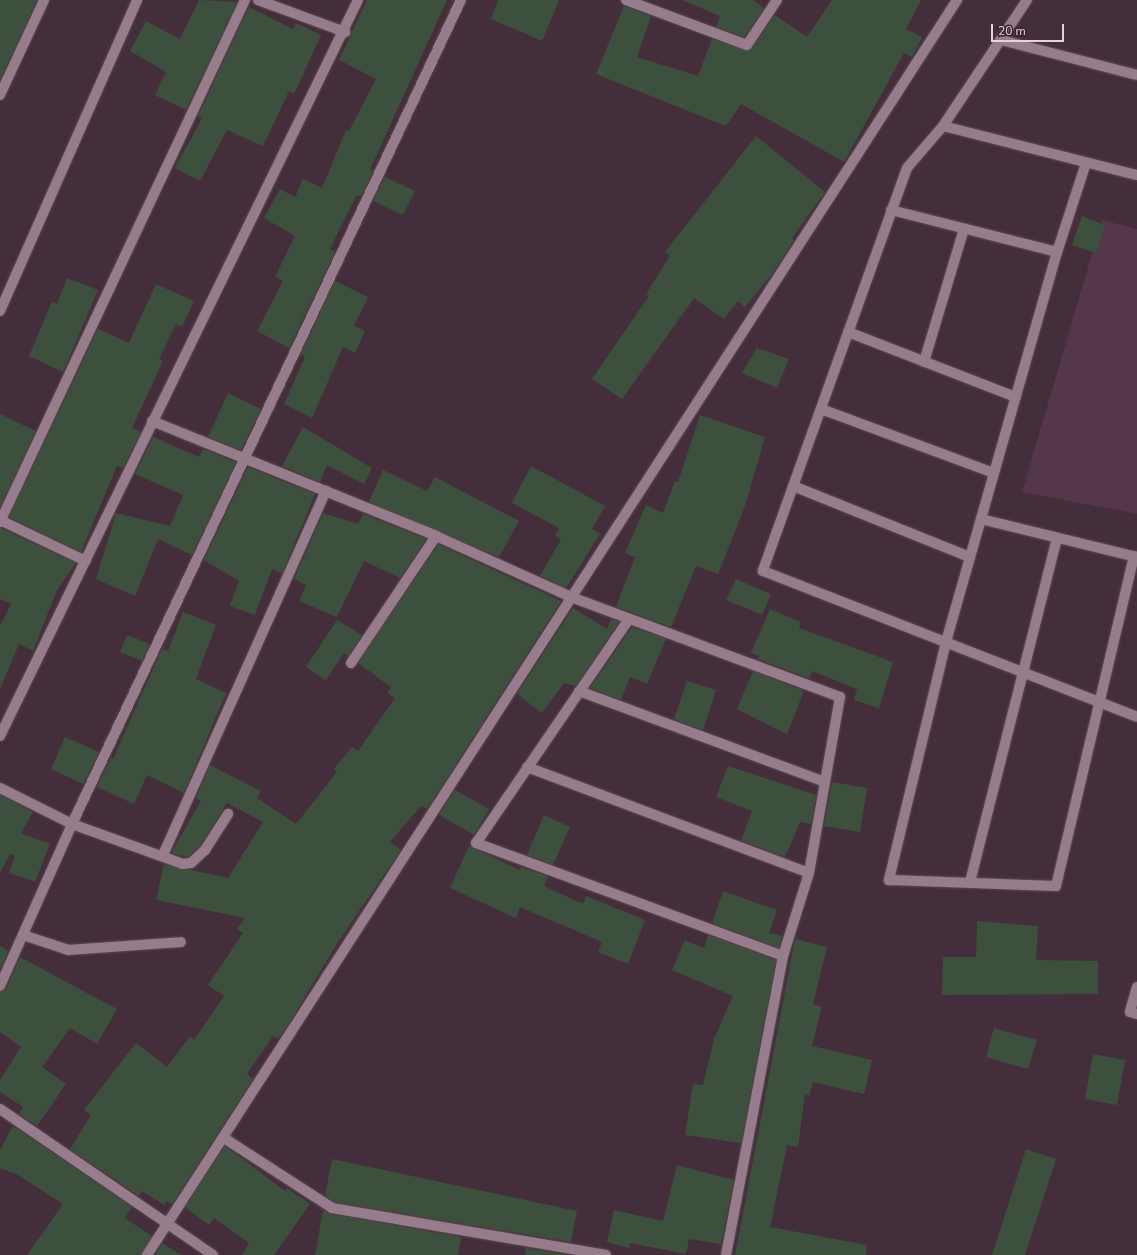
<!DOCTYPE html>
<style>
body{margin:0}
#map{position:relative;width:1137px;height:1255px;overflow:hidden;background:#452e3b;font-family:"Nunito Sans",sans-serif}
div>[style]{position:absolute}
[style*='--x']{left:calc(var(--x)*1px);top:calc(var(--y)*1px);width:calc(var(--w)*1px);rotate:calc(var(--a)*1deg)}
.built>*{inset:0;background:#543748}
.building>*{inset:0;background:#3d503d}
.roads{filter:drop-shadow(0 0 1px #5e4b56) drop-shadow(0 0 1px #5e4b56)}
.minor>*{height:10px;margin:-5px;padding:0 5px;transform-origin:5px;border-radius:5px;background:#977c8b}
span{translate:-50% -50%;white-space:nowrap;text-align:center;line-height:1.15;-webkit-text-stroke:4px #3a2431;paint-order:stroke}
.scale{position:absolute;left:991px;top:24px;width:73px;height:18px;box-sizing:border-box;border:2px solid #e4d5dd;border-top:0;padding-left:5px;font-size:12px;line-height:14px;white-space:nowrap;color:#e4d5dd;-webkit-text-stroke:3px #3a2431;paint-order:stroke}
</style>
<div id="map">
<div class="built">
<div style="clip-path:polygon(1102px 220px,1137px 229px,1137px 514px,1022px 492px)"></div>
</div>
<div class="building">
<div style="clip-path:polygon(0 0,37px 0,0 80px)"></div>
<div style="clip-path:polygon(199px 0,237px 2px,186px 110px,155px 95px,166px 72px,130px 51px,146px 21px,180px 39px)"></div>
<div style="clip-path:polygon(367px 0,447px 0,370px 170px,373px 171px,362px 195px,356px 196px,330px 249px,335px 252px,289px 348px,257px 331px,283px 281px,275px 277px,295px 236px,264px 218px,280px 189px,295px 197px,303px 179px,322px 188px,346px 130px,349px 131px,376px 79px,339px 60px)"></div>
<div style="clip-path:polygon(498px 0,559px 0,542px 41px,491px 19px)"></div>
<div style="clip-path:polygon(682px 0,753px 0,764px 8px,744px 37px,716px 27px,720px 16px)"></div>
<div style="clip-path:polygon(832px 0,921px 0,906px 29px,922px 37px,912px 57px,904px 53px,844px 162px,741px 104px,726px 126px,596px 74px,624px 6px,651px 16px,637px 57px,698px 76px,712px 39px,750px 51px,775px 15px,807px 37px)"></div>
<div style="clip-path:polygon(249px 7px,293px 29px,296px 23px,321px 35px,294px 94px,289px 91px,263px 146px,227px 130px,200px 181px,175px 168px,202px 118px,198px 116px)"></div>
<div style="clip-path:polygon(756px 136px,825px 192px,792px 238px,794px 240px,772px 274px,745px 307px,738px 301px,724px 319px,694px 298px,622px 399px,592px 379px,649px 296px,646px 294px,670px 256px,665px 252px)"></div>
<div style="clip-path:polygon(385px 177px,415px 191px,403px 215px,373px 201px)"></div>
<div style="clip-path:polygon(1082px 216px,1105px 225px,1096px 253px,1072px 245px)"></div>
<div style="clip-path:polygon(67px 278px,98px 290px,63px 372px,29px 356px,52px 302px,57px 304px)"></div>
<div style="clip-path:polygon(335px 281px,368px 297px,354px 326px,365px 331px,355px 353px,343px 347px,312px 418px,284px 404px,305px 357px,301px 354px)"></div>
<div style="clip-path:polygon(156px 284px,194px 301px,182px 327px,176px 324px,159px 359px,163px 361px,132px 428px,141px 432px,123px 468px,117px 466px,81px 552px,9px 517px,98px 329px,129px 343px)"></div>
<div style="clip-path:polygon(757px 348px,789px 359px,777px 388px,742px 373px)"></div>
<div style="clip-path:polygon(228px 393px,261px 409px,241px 450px,208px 437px)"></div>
<div style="clip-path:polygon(0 414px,36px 431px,0 507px)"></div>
<div style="clip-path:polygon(700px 415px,765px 437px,745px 506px,718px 574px,696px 566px,671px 627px,616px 607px,635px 557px,625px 553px,646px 505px,663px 513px,675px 481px,678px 482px)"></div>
<div style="clip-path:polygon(303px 427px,372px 468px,364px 484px,327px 465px,320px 482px,282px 466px)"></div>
<div style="clip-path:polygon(153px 437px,199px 457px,203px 449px,236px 462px,192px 555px,158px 539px,135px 596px,96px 579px,116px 513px,170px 526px,183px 495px,135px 474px)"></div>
<div style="clip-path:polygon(531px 466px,605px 506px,592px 529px,600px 534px,566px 588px,540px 576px,561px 539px,555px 536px,559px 528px,512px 503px)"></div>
<div style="clip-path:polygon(248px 467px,315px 494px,282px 574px,272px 569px,255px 615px,230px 606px,239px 581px,204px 560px)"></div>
<div style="clip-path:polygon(383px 470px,427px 491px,435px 477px,519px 521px,499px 557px,369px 502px)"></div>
<div style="clip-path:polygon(323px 513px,358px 524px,363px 514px,426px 539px,400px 578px,364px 561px,337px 617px,299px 601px,306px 585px,294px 579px)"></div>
<div style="clip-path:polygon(0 528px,76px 563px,57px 590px,33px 651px,19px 644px,0 689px,0 626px,11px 604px,0 599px)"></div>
<div style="clip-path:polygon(438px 544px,561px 601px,427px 809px,421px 806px,390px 842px,401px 850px,338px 942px,288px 1025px,278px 1039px,273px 1036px,247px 1074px,253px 1079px,172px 1204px,167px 1201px,164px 1205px,142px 1191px,139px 1196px,70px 1149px,91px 1115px,84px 1110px,136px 1043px,167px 1067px,190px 1036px,194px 1040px,224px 996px,208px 985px,243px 933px,237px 929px,245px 918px,156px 900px,164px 864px,228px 878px,263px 822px,227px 803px,200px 846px,188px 857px,171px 853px,201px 801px,196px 798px,210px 765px,261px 791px,257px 798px,296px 824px,337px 772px,334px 769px,352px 747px,358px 751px,395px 698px,387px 693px,391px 687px,358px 663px)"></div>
<div style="clip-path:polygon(736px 579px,771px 594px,762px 615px,726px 600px)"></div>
<div style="clip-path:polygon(573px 608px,607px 629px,611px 619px,619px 622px,576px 686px,564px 683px,542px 713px,517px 694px)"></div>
<div style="clip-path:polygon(770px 609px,801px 622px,799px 628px,893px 662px,879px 708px,854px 700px,857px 689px,812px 671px,809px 678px,758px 659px,759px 656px,751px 653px)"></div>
<div style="clip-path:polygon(183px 612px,216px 625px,196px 679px,226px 693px,184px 793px,147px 775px,134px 804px,97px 787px,111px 757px,113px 759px,162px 649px,168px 651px)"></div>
<div style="clip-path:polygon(337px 620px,362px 635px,348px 656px,344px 653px,326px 680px,306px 667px)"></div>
<div style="clip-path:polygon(632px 627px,666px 639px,647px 684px,630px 677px,621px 700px,590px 688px)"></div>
<div style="clip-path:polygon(127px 635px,150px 644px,142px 661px,120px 652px)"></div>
<div style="clip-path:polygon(753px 671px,804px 691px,787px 734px,737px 709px)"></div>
<div style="clip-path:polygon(687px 681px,716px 690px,703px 730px,674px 719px)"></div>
<div style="clip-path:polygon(65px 737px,99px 752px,83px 784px,51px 769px)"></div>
<div style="clip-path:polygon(728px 766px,816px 795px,811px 824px,800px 822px,785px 857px,741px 841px,752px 811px,716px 797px)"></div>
<div style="clip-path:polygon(832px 782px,867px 788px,860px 832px,824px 826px)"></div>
<div style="clip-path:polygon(455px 790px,489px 809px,474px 835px,439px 815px)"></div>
<div style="clip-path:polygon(0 795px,33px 812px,21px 833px,50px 844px,35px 882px,9px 873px,15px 856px,10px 854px,0 873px)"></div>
<div style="clip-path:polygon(544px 815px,570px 827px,553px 865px,527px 855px)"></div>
<div style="clip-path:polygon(469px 846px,520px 870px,521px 867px,548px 876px,544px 886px,583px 904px,586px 896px,645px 920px,628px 964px,598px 952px,602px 942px,520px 907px,516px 918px,450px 888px)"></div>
<div style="clip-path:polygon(723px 891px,777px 910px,769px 933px,782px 936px,779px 948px,712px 923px)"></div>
<div style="clip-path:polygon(977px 921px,1038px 926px,1036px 960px,1098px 961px,1098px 994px,942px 995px,943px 957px,976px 957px)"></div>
<div style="clip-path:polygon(708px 935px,776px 960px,741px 1143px,685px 1135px,693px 1084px,703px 1085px,714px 1039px,733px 996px,672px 970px,685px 940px,704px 948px)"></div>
<div style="clip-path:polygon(795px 939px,827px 947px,813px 1004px,822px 1007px,812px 1046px,872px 1060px,864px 1094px,813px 1082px,809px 1096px,805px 1094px,798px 1147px,787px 1145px,770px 1227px,867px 1245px,866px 1255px,735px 1255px)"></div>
<div style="clip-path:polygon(0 946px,8px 951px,0 970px)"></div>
<div style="clip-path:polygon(20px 957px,117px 1009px,97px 1044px,70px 1028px,42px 1067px,66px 1084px,37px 1126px,19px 1114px,23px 1107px,0 1092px,0 1080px,21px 1047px,0 1032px,0 992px,6px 989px)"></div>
<div style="clip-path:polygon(994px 1028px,1037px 1040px,1028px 1069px,986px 1057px)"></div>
<div style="clip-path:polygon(1093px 1054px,1125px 1060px,1117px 1105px,1085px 1099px)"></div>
<div style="clip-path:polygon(13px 1126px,132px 1207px,125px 1218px,152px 1236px,141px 1255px,27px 1255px,63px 1204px,18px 1175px,0 1168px,0 1150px)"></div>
<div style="clip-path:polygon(225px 1146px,285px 1191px,287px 1188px,310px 1204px,274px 1255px,242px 1255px,249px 1243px,214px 1218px,209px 1225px,185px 1207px)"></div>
<div style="clip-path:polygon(1026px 1149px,1056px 1159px,1025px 1255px,992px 1255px)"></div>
<div style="clip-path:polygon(332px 1159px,577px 1211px,571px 1242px,334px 1202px,325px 1196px)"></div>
<div style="clip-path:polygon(677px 1165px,734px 1180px,721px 1244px,689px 1239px,686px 1254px,630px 1243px,629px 1248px,607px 1242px,614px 1210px,663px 1221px)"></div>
<div style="clip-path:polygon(323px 1210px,331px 1214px,461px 1237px,458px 1255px,315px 1255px)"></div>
<div style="clip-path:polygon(162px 1243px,181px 1255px,155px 1255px)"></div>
<div style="clip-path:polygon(526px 1248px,568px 1255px,525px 1255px)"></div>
</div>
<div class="roads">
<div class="minor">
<div style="--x:258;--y:0;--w:93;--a:20.2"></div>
<div style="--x:626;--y:0;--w:129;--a:20.4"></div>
<div style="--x:747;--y:45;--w:54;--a:-56.3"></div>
<div style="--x:1027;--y:0;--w:151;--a:123.7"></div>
<div style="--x:943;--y:126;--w:55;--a:130.6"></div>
<div style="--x:907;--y:168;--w:428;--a:109.7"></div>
<div style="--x:763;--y:571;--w:401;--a:21.3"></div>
<div style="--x:1001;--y:40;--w:140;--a:14.4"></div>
<div style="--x:0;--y:95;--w:105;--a:-65.1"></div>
<div style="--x:943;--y:126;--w:200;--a:14.2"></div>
<div style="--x:1086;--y:163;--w:94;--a:108"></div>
<div style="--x:1057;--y:252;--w:405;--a:105.9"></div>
<div style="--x:946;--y:642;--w:245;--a:103.5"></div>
<div style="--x:889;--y:880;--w:167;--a:2.1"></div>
<div style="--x:1056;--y:886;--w:339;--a:-76.7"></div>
<div style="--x:891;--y:210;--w:171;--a:14.2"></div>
<div style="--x:0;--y:311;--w:340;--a:-66.2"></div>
<div style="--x:848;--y:332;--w:180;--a:21.2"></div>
<div style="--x:924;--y:362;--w:139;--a:-73.3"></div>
<div style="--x:821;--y:409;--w:184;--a:20.3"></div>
<div style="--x:152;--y:421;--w:306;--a:22"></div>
<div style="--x:436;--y:536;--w:148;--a:24.3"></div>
<div style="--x:571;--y:597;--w:287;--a:20.4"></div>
<div style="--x:840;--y:697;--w:179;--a:100"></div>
<div style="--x:809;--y:873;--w:87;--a:107.4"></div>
<div style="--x:783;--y:956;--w:304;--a:100.8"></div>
<div style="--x:793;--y:486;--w:191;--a:21.9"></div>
<div style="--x:981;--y:519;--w:161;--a:13.7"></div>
<div style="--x:0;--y:520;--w:95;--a:25.5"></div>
<div style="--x:0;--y:522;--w:577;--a:-64.86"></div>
<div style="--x:629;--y:619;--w:271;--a:124.3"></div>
<div style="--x:476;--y:843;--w:327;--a:20.2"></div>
<div style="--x:351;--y:663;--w:153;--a:-56.2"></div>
<div style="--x:579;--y:691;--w:262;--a:20.3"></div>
<div style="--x:0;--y:736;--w:818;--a:-64.06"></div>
<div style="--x:527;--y:767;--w:301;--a:20.6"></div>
<div style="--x:0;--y:788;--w:80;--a:26.6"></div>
<div style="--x:72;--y:824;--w:118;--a:19.8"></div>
<div style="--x:183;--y:864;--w:8;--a:-7"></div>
<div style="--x:191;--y:863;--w:19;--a:-43"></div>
<div style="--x:205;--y:850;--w:43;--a:-57.4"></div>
<div style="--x:163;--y:855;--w:399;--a:-65.9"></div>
<div style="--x:970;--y:882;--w:355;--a:-75.8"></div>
<div style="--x:23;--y:935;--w:47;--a:18.4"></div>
<div style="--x:68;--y:950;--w:113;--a:-4"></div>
<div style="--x:0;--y:986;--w:177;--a:-66"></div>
<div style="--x:72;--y:824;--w:911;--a:-64.73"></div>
<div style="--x:1137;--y:987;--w:26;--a:106"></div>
<div style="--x:1130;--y:1012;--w:7;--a:16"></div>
<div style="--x:0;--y:1109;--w:258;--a:34.4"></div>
<div style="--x:224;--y:1138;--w:129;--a:32.9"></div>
<div style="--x:332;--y:1208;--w:278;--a:9.7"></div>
<div style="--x:147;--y:1255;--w:1494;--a:-57.16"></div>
</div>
</div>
<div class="scale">20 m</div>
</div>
